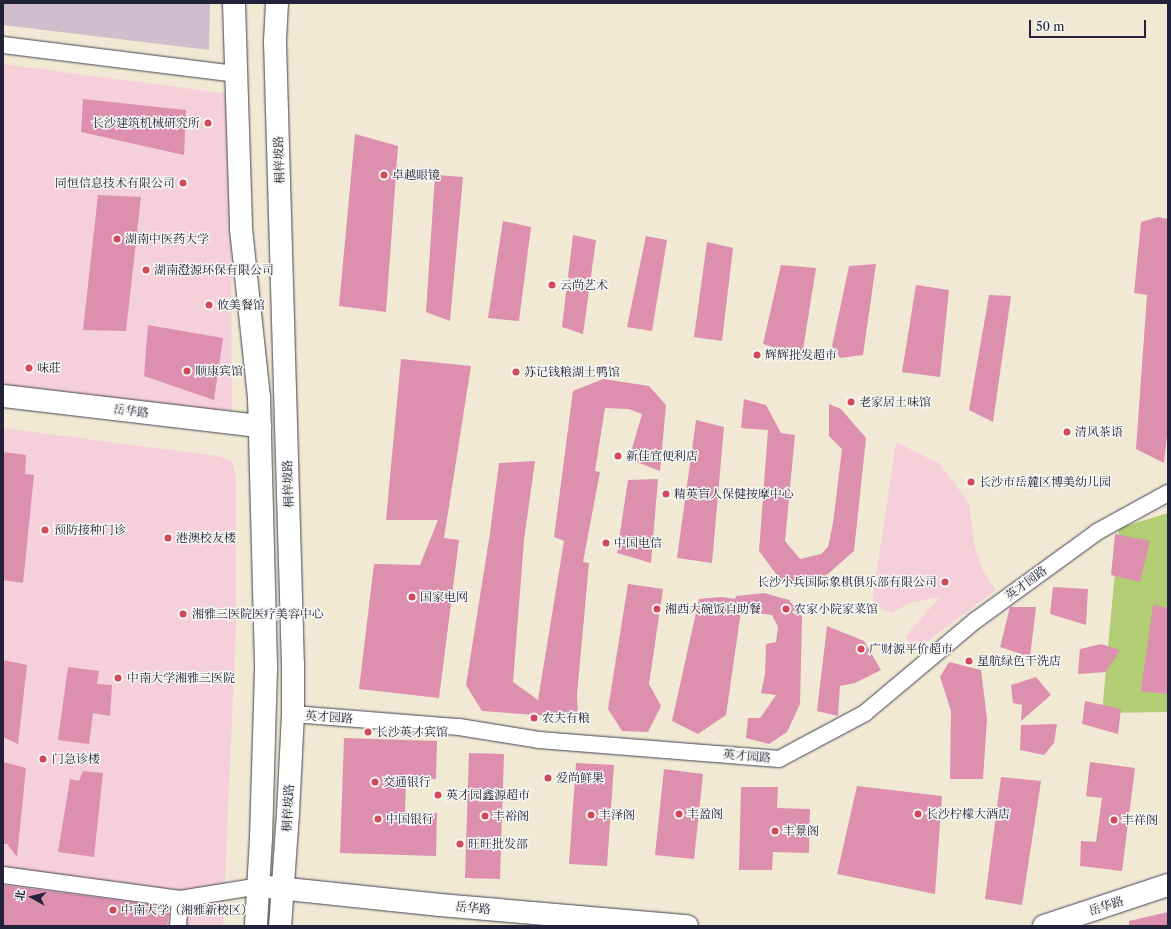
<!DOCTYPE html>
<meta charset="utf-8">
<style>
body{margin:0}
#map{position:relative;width:1171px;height:929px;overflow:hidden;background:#f1e9d3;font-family:"Libre Caslon Text","Noto Serif SC",serif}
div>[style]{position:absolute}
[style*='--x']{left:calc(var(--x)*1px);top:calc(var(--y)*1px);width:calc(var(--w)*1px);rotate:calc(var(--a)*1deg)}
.built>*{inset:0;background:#f5cfd9}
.industrial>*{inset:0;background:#d1bdcb}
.green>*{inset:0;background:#b2cd73}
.building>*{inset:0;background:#dc90ae}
.roads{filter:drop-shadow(0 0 1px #414052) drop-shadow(0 0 1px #414052)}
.street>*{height:16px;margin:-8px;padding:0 8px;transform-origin:8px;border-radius:8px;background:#fff}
.secondary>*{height:22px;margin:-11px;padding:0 11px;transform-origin:11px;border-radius:11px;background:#fff}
.primary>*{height:22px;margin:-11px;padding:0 11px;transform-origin:11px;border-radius:11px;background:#fff}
.dots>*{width:11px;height:11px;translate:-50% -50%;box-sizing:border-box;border:2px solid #f6f6f2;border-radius:50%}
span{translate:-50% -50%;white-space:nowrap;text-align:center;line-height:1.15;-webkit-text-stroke:3px #f6f6f2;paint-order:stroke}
.poi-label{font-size:12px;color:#22223b}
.right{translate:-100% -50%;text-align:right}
.left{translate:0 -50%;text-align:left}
.street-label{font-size:12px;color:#22223b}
.frame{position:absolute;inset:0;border:4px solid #22223b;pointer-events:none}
.north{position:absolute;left:12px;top:877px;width:40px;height:40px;-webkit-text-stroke:3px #f6f6f2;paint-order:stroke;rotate:278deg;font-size:11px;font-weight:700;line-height:16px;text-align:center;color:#22223b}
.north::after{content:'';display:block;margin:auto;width:14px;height:18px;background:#22223b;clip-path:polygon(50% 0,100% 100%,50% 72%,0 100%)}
.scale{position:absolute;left:1029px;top:20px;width:117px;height:18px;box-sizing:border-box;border:2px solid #22223b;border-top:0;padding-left:5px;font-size:12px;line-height:14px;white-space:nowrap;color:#22223b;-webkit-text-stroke:3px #f6f6f2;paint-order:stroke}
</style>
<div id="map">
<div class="built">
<div style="clip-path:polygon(3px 64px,230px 94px,232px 418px,3px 385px)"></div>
<div style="clip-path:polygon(3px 428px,217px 456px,226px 458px,232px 462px,236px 478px,236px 626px,223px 926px,3px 926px)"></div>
<div style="clip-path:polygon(896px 442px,940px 464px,969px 503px,975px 549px,983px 571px,996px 590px,914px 651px,905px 637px,940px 597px,912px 602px,891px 613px,872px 604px)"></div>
</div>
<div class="industrial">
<div style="clip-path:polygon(3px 3px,210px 3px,209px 50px,3px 25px)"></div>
</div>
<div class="green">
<div style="clip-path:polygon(1168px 513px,1168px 712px,1102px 713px,1119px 528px)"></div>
</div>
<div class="building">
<div style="clip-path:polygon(83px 99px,186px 110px,184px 155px,81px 132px)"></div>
<div style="clip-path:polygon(355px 134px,398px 146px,386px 312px,339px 306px)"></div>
<div style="clip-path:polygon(435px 175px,463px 177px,450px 321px,426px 312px)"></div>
<div style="clip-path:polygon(98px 195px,141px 197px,126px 331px,83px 330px)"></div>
<div style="clip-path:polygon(1158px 217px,1168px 219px,1168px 427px,1164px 463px,1136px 449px,1147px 295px,1134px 293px,1141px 222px)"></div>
<div style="clip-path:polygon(503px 221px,531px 227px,519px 321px,488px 318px)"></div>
<div style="clip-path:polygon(573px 235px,596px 240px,583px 334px,562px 327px)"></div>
<div style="clip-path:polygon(646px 236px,667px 240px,652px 331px,627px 327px)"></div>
<div style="clip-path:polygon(707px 242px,733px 248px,722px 341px,694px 337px)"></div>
<div style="clip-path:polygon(876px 264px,863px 355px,840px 358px,832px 346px,849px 266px)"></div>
<div style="clip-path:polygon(781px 265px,816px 268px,802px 356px,763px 344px)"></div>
<div style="clip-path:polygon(916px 285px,949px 290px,940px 377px,902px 372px)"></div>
<div style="clip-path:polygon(989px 295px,1011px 296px,993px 422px,969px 410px)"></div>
<div style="clip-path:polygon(148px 325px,223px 338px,214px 400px,144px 376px)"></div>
<div style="clip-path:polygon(401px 359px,471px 366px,444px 538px,459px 540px,439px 698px,359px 689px,374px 564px,420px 565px,438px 520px,386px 520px)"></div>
<div style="clip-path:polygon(603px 379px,649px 386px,666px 405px,660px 471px,629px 459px,642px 414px,629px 409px,605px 408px,595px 471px,600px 472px,583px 562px,589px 563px,577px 695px,578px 718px,482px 711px,466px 685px,490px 533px,499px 463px,535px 461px,524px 540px,513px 682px,538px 700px,564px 541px,554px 537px,573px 391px)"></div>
<div style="clip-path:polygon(744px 399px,766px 405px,781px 433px,795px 435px,785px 541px,800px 559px,821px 554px,828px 547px,833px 523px,842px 449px,829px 436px,829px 404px,841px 409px,866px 438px,854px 551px,821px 580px,782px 582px,759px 551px,768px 430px,741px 428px)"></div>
<div style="clip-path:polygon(696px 420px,724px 427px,712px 563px,677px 558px)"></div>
<div style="clip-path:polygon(3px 452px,26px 455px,25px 474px,34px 475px,23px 583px,3px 580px)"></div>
<div style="clip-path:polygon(658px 479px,651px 563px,617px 553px,628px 480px)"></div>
<div style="clip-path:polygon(1115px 534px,1150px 541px,1140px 582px,1111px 575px)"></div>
<div style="clip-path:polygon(628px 584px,663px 589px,649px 684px,661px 706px,648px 732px,622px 731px,608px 709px)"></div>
<div style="clip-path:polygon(1053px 587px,1088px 589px,1086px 625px,1050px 614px)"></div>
<div style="clip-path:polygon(764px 593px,789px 600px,802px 617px,800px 704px,787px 732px,769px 744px,746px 738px,748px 718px,760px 718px,776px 695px,761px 693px,765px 674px,766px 644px,776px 642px,778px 627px,772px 615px,741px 611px,726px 715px,698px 734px,672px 721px,699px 599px,721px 597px,735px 599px,736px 596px)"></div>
<div style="clip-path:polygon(1153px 605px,1168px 608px,1167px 694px,1141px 691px)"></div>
<div style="clip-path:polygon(1010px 607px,1036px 607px,1030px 657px,1000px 647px)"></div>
<div style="clip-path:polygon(827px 626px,864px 641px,881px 670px,855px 683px,840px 686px,838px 716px,817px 711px)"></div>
<div style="clip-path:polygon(1101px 644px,1120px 650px,1106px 672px,1078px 674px,1080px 649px)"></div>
<div style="clip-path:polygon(3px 660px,27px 665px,18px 744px,3px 737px)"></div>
<div style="clip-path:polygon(949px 662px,981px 670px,987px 719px,983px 779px,950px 779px,951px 711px,940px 677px)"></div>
<div style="clip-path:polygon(68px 667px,99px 671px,97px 684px,112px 685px,110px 716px,93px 713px,89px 744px,58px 740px)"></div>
<div style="clip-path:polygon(1036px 677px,1051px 695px,1021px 721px,1022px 705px,1013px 703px,1011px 685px)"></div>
<div style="clip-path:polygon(1085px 701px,1121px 709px,1118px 734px,1082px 724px)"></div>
<div style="clip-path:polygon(1057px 724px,1054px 743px,1044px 755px,1020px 750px,1021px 725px)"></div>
<div style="clip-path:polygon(344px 738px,437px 741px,436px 779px,406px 778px,405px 812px,437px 813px,436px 856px,340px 853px)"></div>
<div style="clip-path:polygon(469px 753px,504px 754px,500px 879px,465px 878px)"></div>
<div style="clip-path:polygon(3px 762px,26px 768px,17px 857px,7px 844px,3px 844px)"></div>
<div style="clip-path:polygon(1090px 762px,1135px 768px,1122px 871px,1080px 866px,1081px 841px,1096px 842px,1102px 798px,1086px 796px)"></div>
<div style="clip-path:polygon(576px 763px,614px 765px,607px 866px,569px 864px)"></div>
<div style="clip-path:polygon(664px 769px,703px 774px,694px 859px,655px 855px)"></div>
<div style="clip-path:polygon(83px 771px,103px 773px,94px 857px,58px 852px,70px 779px,79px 781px)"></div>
<div style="clip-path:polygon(1001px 777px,1041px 781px,1022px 905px,985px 899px)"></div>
<div style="clip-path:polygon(857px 786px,942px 796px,935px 894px,837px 874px)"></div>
<div style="clip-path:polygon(741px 787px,778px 787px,777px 808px,810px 809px,809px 853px,773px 852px,772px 870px,739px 870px)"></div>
<div style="clip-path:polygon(3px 885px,170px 907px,167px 926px,3px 926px)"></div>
<div style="clip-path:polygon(1168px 912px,1168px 926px,1129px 926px,1129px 921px)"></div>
</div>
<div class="roads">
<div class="street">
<div style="--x:3;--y:45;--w:236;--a:7.1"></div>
<div style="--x:293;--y:714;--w:167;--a:4.5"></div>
<div style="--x:459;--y:727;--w:81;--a:9.2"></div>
<div style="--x:539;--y:740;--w:241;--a:4.5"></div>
<div style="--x:779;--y:759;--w:98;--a:-28.1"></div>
<div style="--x:865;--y:713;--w:145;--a:-40"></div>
<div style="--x:976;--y:620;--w:150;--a:-36"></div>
<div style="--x:1097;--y:532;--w:81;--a:-28.8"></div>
<div style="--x:3;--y:875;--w:179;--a:7.7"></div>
<div style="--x:180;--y:899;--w:80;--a:-9.3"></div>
<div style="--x:178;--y:926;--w:27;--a:-86"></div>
</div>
<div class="secondary">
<div style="--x:3;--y:396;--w:259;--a:6.7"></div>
<div style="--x:259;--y:886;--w:182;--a:6"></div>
<div style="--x:440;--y:905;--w:248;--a:4.9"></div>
<div style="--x:1044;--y:926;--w:131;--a:-18.3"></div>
</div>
<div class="primary">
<div style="--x:234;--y:3;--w:226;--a:88.2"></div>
<div style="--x:241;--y:229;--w:169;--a:83.9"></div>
<div style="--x:259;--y:397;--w:273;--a:88.5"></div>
<div style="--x:266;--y:670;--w:168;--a:91.7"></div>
<div style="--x:261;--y:838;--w:88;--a:93.3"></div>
<div style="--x:277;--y:3;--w:39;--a:93"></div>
<div style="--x:275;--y:42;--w:623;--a:88.35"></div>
<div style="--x:293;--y:665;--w:49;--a:90"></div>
<div style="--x:293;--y:714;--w:99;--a:92.9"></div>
<div style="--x:288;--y:813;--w:113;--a:94"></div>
</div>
</div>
<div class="dots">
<div style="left:208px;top:123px;background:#d1495b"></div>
<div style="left:384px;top:175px;background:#d1495b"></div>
<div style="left:183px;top:183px;background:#d1495b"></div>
<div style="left:117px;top:239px;background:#d1495b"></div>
<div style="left:146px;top:270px;background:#d1495b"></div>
<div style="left:552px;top:285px;background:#d1495b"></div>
<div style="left:209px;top:305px;background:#d1495b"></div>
<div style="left:757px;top:355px;background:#d1495b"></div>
<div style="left:29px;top:368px;background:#d1495b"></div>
<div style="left:187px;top:371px;background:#d1495b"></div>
<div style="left:516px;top:372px;background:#d1495b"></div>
<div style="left:851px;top:402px;background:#d1495b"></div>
<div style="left:1067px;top:432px;background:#d1495b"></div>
<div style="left:618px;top:456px;background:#d1495b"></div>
<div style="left:971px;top:482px;background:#d1495b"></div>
<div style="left:666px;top:494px;background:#d1495b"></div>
<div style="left:45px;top:530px;background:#d1495b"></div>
<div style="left:168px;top:538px;background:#d1495b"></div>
<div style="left:606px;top:543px;background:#d1495b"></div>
<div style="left:945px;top:582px;background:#d1495b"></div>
<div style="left:412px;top:597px;background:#d1495b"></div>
<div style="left:657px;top:609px;background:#d1495b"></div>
<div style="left:786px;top:609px;background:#d1495b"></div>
<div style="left:183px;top:614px;background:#d1495b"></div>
<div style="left:861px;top:649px;background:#d1495b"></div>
<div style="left:969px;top:661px;background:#d1495b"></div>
<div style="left:118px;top:678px;background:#d1495b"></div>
<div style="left:534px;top:718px;background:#d1495b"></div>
<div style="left:368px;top:732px;background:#d1495b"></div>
<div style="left:43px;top:759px;background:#d1495b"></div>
<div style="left:548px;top:778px;background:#d1495b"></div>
<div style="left:375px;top:782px;background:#d1495b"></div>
<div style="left:438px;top:795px;background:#d1495b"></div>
<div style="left:679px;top:814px;background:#d1495b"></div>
<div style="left:918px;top:814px;background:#d1495b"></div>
<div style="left:591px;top:815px;background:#d1495b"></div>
<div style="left:485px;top:816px;background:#d1495b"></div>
<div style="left:378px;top:819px;background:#d1495b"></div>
<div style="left:1114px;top:820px;background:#d1495b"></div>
<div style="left:775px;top:831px;background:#d1495b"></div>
<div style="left:460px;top:844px;background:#d1495b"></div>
<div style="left:113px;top:910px;background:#d1495b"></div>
</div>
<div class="poi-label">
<span class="right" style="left:200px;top:123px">长沙建筑机械研究所</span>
<span class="left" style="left:392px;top:175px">卓越眼镜</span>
<span class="right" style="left:175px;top:183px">同恒信息技术有限公司</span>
<span class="left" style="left:125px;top:239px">湖南中医药大学</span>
<span class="left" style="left:154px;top:270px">湖南澄源环保有限公司</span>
<span class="left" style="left:560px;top:285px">云尚艺术</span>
<span class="left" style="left:217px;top:305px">攸美餐馆</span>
<span class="left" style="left:765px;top:355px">辉辉批发超市</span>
<span class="left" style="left:37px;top:368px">味莊</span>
<span class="left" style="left:195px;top:371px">顺康宾馆</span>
<span class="left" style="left:524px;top:372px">苏记钱粮湖土鸭馆</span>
<span class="left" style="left:859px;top:402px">老家居土味馆</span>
<span class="left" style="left:1075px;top:432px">清风茶语</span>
<span class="left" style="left:626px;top:456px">新佳宜便利店</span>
<span class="left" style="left:979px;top:482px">长沙市岳麓区博美幼儿园</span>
<span class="left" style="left:674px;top:494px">精英盲人保健按摩中心</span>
<span class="left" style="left:54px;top:530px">预防接种门诊</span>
<span class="left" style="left:176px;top:538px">港澳校友楼</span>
<span class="left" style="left:614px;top:543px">中国电信</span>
<span class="right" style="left:937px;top:582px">长沙小兵国际象棋俱乐部有限公司</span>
<span class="left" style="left:420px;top:597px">国家电网</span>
<span class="left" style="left:665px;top:609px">湘西大碗饭自助餐</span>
<span class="left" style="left:794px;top:609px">农家小院家菜馆</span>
<span class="left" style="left:192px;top:614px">湘雅三医院医疗美容中心</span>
<span class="left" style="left:869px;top:649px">广财源平价超市</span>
<span class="left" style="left:977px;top:661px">星航绿色干洗店</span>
<span class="left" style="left:127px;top:678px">中南大学湘雅三医院</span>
<span class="left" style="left:542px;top:718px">农夫有粮</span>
<span class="left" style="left:376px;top:732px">长沙英才宾馆</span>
<span class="left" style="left:52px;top:759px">门急诊楼</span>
<span class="left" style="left:556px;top:778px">爱尚鲜果</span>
<span class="left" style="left:383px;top:782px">交通银行</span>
<span class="left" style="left:446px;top:795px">英才园鑫源超市</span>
<span class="left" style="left:687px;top:814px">丰盈阁</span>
<span class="left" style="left:926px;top:814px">长沙柠檬大酒店</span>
<span class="left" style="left:599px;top:815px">丰泽阁</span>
<span class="left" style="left:493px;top:816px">丰裕阁</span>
<span class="left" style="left:386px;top:819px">中国银行</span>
<span class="left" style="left:1122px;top:820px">丰祥阁</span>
<span class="left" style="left:783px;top:831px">丰景阁</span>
<span class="left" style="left:468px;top:844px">旺旺批发部</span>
<span class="left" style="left:121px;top:910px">中南大学（湘雅新校区）</span>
</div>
<div class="street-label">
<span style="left:279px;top:160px;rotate:-92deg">桐梓坡路</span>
<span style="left:131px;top:411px;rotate:7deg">岳华路</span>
<span style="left:288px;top:484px;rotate:-92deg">桐梓坡路</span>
<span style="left:1026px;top:583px;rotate:-36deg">英才园路</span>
<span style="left:329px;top:717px;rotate:4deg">英才园路</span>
<span style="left:747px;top:756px;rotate:5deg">英才园路</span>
<span style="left:288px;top:808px;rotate:-87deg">桐梓坡路</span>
<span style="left:1106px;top:906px;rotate:-18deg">岳华路</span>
<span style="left:473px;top:908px;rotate:5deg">岳华路</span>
</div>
<div class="frame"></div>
<div class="north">北</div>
<div class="scale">50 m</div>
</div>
